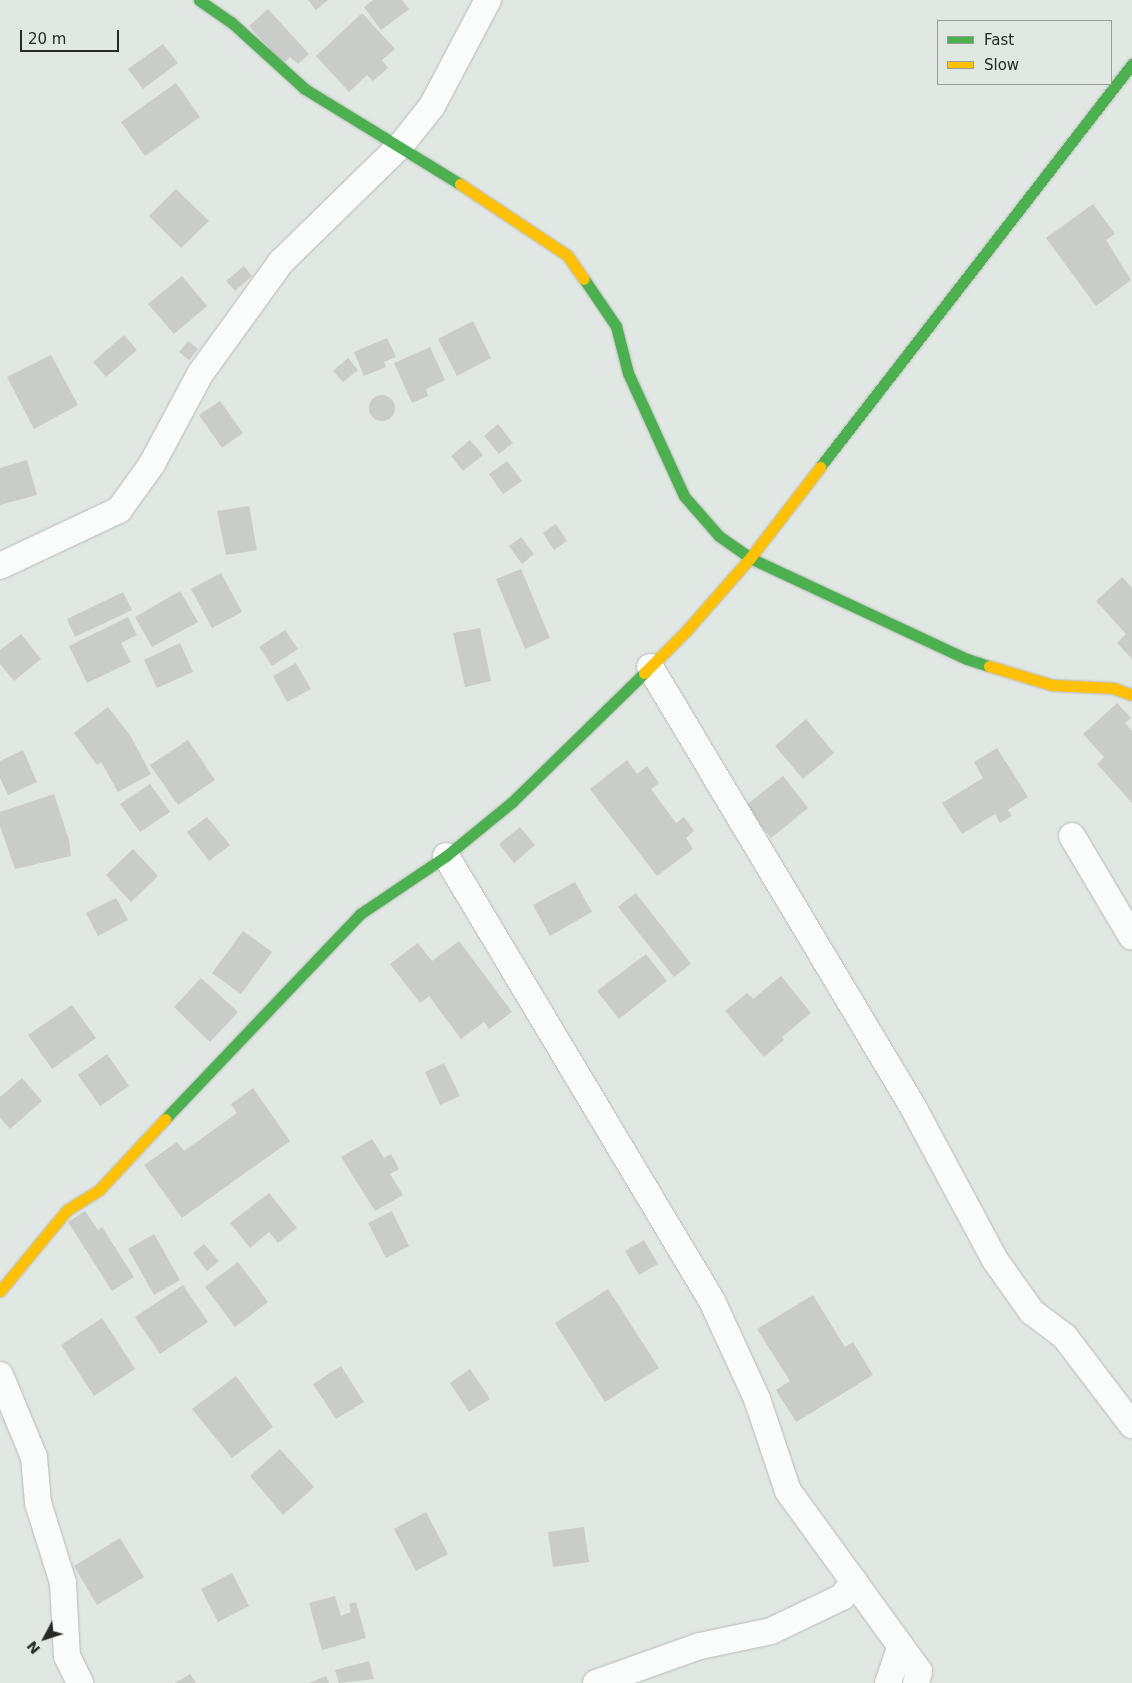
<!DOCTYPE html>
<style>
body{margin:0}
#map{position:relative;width:1132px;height:1683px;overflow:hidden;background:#e1e7e2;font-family:"DejaVu Sans",sans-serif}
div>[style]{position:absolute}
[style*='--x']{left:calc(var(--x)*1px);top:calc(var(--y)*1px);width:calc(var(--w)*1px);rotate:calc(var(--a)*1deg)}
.building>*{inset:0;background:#c9ccc8}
.round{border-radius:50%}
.roads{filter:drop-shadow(0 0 1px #b6bbb7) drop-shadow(0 0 1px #b6bbb7)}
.street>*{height:26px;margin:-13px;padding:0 13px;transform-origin:13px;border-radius:13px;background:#fafbfb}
.fast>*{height:11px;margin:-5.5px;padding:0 5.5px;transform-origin:5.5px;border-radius:5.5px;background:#4caf50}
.slow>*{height:11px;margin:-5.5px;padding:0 5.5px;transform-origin:5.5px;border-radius:5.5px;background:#ffc107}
span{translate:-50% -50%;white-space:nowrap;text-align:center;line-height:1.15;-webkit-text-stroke:4.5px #dfe9e1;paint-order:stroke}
.legend{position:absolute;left:937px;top:20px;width:175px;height:65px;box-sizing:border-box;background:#dfe9e1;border:1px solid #959d97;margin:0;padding:6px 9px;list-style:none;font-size:15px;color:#262a27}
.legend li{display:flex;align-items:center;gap:10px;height:25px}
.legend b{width:25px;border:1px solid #959d97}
.north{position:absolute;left:20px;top:1613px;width:50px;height:50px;-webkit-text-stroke:4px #dfe9e1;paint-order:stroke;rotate:230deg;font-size:14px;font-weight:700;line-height:20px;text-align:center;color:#262a27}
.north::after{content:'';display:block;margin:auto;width:18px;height:22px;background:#262a27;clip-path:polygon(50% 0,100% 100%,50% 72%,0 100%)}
.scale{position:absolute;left:20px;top:30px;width:99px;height:22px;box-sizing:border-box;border:2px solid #262a27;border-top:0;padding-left:6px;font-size:15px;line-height:18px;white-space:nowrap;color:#262a27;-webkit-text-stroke:4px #dfe9e1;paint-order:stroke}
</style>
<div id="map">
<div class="building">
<div style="clip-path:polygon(308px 0,328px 0,316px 10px)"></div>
<div style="clip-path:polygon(373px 0,402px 0,409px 9px,381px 30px,364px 7px)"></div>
<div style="clip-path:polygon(268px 9px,309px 54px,298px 64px,290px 57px,283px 64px,249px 26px)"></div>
<div style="clip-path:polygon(362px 13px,395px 49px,382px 60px,388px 68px,373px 81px,367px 75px,349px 92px,316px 56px)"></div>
<div style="clip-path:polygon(163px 44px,178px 63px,143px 89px,128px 69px)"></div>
<div style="clip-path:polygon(176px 83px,200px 117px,145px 156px,121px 122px)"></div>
<div style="clip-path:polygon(176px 189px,209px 221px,181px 248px,149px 216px)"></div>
<div style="clip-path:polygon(1093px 204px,1115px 234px,1106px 240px,1131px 280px,1096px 306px,1046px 238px)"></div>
<div style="clip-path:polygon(244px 266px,252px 276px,235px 291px,226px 281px)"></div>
<div style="clip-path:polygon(182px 276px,207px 306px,174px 334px,148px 304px)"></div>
<div style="clip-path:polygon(473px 321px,491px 358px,457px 376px,438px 339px)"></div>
<div style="clip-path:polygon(124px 335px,137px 350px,106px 377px,93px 362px)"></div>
<div style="clip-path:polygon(387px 338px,396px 357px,384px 362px,386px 367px,364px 376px,354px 352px)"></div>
<div style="clip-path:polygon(188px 341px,198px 349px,189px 360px,179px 352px)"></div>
<div style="clip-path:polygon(430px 347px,445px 380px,426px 389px,428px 396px,412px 403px,394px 363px)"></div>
<div style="clip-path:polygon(51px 355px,78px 405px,34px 429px,7px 377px)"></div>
<div style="clip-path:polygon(348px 358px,358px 370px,343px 382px,333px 371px)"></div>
<div class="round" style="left:369px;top:395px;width:26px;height:26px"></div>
<div style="clip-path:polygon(220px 401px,243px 433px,222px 448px,199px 415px)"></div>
<div style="clip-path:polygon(498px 424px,513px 443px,499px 454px,484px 436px)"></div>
<div style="clip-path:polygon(470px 440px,483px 455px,463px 471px,451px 456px)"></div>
<div style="clip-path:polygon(27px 460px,37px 495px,0 505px,0 468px)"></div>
<div style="clip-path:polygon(507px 461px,522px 481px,503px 494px,489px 474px)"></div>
<div style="clip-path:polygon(249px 506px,257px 550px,226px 555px,217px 511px)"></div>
<div style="clip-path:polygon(556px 524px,567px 541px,554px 550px,543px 533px)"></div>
<div style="clip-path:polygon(521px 537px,534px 554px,522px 564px,509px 546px)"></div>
<div style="clip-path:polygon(521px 569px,550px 638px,525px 649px,496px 579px)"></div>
<div style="clip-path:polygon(221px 573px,242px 612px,212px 628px,191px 589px)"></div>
<div style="clip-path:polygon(1122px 577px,1132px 588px,1132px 659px,1117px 643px,1126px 634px,1096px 601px)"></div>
<div style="clip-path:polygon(180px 591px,198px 622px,152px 647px,135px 617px)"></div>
<div style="clip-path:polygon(123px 592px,132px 610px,75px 637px,67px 619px)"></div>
<div style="clip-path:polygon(128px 617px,137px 635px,121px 643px,131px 662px,87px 683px,69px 646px)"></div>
<div style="clip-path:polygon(480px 628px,491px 681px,465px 687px,453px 633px)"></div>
<div style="clip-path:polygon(285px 630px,298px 649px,272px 666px,259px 647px)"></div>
<div style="clip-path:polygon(21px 634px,41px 659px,14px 681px,0 664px,0 650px)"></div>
<div style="clip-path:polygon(180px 643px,193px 672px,157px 688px,144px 660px)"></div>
<div style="clip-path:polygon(296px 663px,311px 689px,287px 702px,273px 676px)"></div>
<div style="clip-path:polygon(1117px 703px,1131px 718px,1125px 723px,1132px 731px,1132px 803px,1097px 764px,1104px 757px,1083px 734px)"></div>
<div style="clip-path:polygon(108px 707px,130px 735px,151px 774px,118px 792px,101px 762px,97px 765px,74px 733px)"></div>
<div style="clip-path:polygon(806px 719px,834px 753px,803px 779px,775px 746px)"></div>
<div style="clip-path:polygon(188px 740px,215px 780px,178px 805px,150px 765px)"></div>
<div style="clip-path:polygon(997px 748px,1028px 797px,1008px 810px,1012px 816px,1000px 823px,995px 814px,962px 834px,942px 803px,983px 778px,974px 762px)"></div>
<div style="clip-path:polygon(23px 750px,37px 782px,8px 795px,0 778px,0 761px)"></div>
<div style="clip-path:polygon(627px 760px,637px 774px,647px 766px,659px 783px,651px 789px,676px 823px,684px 817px,694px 831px,686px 838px,693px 849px,657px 876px,590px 789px)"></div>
<div style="clip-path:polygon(783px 776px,808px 808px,771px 838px,745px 806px)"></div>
<div style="clip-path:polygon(150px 784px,170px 812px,140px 832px,120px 804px)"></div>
<div style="clip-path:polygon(54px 794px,69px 840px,71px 856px,15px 869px,0 826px,0 812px)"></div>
<div style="clip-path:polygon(207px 817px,230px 845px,209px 861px,187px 832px)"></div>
<div style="clip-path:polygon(520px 827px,535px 845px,514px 863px,499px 844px)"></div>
<div style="clip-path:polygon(133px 849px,158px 876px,131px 902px,106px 875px)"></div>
<div style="clip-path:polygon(575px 882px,592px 912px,550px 936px,533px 905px)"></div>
<div style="clip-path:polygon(636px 893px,691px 964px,674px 977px,618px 907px)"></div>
<div style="clip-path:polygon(116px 898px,128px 920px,98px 936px,86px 913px)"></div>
<div style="clip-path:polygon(243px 931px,272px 952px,241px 994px,212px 973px)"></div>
<div style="clip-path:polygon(459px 941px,512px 1012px,489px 1029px,484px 1022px,461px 1039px,429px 996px,420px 1003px,390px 964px,418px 943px,432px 961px)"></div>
<div style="clip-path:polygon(646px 954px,667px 981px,619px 1019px,597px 991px)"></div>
<div style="clip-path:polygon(781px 976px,811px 1013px,782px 1037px,784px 1040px,764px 1057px,725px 1011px,747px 993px,753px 999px)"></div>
<div style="clip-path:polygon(201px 978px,238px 1012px,210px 1042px,174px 1007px)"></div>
<div style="clip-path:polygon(72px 1005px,96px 1038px,52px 1069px,28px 1035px)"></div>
<div style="clip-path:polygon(107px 1054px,129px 1086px,100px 1106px,78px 1075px)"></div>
<div style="clip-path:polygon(444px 1063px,460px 1096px,440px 1105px,425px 1072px)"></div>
<div style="clip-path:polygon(22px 1078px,42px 1101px,10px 1129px,0 1118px,0 1097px)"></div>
<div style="clip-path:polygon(253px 1088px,290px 1141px,182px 1218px,144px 1165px,177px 1142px,184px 1151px,237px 1113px,231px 1104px)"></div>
<div style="clip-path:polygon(372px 1139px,384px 1158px,391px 1154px,399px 1169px,390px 1174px,403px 1195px,375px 1211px,341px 1157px)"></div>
<div style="clip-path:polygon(269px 1193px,297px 1228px,278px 1243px,269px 1232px,250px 1248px,230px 1223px)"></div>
<div style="clip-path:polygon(85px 1211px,98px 1230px,102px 1227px,134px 1277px,112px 1291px,68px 1222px)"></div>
<div style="clip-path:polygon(392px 1211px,409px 1246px,386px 1258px,368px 1223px)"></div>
<div style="clip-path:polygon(154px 1234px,180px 1280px,154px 1295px,128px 1249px)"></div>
<div style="clip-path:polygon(644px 1240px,658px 1264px,639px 1275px,625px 1251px)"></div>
<div style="clip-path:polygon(204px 1244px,219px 1261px,207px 1271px,193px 1253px)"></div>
<div style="clip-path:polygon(238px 1262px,268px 1302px,235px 1327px,205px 1287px)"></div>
<div style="clip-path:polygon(183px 1285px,208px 1322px,160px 1354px,135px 1317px)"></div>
<div style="clip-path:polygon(608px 1289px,659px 1368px,605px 1402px,555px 1323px)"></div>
<div style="clip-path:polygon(813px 1295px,845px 1347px,853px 1342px,873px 1375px,796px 1422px,776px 1390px,790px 1381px,757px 1329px)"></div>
<div style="clip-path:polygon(102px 1318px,135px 1369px,94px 1396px,61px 1345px)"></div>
<div style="clip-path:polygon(341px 1366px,364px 1402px,336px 1419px,313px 1384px)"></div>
<div style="clip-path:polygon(470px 1369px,490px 1399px,469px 1412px,450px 1383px)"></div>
<div style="clip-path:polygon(236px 1376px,273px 1427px,232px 1458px,192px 1409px)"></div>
<div style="clip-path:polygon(280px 1449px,314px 1487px,283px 1515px,250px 1476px)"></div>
<div style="clip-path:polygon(426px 1512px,448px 1554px,416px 1571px,394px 1529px)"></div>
<div style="clip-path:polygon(584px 1527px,589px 1562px,553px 1567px,548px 1532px)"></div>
<div style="clip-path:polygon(120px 1538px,144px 1577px,97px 1605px,74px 1566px)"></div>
<div style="clip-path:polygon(232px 1573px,249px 1606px,218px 1622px,201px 1589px)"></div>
<div style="clip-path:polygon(335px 1596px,341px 1616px,351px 1612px,349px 1604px,356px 1602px,366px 1638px,322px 1650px,309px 1603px)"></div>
<div style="clip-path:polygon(369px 1661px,374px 1679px,339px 1683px,335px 1670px)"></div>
<div style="clip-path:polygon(190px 1674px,196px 1683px,175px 1683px)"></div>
<div style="clip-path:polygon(326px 1676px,329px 1683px,309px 1683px)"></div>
</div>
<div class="roads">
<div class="street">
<div style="--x:0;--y:566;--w:132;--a:-25.2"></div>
<div style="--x:119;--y:510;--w:57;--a:-54.3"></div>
<div style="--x:152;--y:464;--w:102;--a:-61.9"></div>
<div style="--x:200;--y:374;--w:138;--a:-54.1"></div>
<div style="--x:281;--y:262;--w:168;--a:-44.3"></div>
<div style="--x:401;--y:145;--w:50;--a:-51.5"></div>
<div style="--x:432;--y:106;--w:120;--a:-62.2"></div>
<div style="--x:650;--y:667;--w:513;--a:59.13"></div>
<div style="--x:913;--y:1107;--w:174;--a:61.8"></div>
<div style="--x:995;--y:1260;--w:64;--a:54.6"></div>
<div style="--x:1032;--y:1312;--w:41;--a:37.1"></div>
<div style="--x:1065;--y:1337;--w:111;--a:52.7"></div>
<div style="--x:1072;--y:836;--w:117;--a:59.3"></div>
<div style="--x:446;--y:856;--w:518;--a:59.13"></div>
<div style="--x:712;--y:1301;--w:108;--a:65.3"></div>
<div style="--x:757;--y:1399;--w:97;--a:71.4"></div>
<div style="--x:788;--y:1491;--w:223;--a:54"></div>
<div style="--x:919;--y:1671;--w:12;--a:104"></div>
<div style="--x:0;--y:1375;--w:89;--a:67.5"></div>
<div style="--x:34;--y:1457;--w:46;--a:85"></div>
<div style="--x:38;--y:1503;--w:84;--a:72.6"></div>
<div style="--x:63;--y:1583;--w:73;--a:86.9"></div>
<div style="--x:67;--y:1656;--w:30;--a:64"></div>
<div style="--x:596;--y:1683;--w:110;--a:-19.6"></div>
<div style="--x:700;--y:1646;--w:73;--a:-11.9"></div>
<div style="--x:771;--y:1631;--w:79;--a:-25.6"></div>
<div style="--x:842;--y:1597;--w:20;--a:-53"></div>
<div style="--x:888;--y:1683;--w:39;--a:-71"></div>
</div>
<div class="fast">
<div style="--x:199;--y:0;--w:39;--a:35"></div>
<div style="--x:231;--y:22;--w:100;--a:42.2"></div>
<div style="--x:305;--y:89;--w:182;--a:31.5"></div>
<div style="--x:584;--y:279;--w:57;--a:55.8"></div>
<div style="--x:616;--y:326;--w:49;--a:75.7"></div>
<div style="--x:628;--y:373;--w:135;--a:65.5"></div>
<div style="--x:684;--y:496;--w:53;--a:48.8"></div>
<div style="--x:719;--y:536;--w:38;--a:35"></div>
<div style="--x:750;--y:558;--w:239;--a:25"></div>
<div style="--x:967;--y:659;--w:23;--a:18"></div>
<div style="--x:820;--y:467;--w:510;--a:-52.25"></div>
<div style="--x:165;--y:1119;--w:283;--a:-46.4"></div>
<div style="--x:360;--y:914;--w:104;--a:-34"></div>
<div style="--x:446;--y:856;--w:85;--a:-39.3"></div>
<div style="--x:512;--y:802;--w:185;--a:-44.3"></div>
</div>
<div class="slow">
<div style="--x:460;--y:184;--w:128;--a:33.6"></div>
<div style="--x:567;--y:255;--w:29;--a:55"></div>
<div style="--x:989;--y:666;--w:66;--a:16.8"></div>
<div style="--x:1052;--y:685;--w:61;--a:2.8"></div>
<div style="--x:1113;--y:688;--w:20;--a:20"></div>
<div style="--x:644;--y:673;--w:59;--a:-45"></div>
<div style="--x:686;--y:631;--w:97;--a:-48.8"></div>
<div style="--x:750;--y:558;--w:115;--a:-52.4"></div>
<div style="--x:0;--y:1291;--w:105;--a:-50.4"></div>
<div style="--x:67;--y:1210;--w:38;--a:-32"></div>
<div style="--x:99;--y:1190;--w:97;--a:-47.1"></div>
</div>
</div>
<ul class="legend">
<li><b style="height:6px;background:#4caf50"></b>Fast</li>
<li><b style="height:6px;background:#ffc107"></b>Slow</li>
</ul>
<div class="north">N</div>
<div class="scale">20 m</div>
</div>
